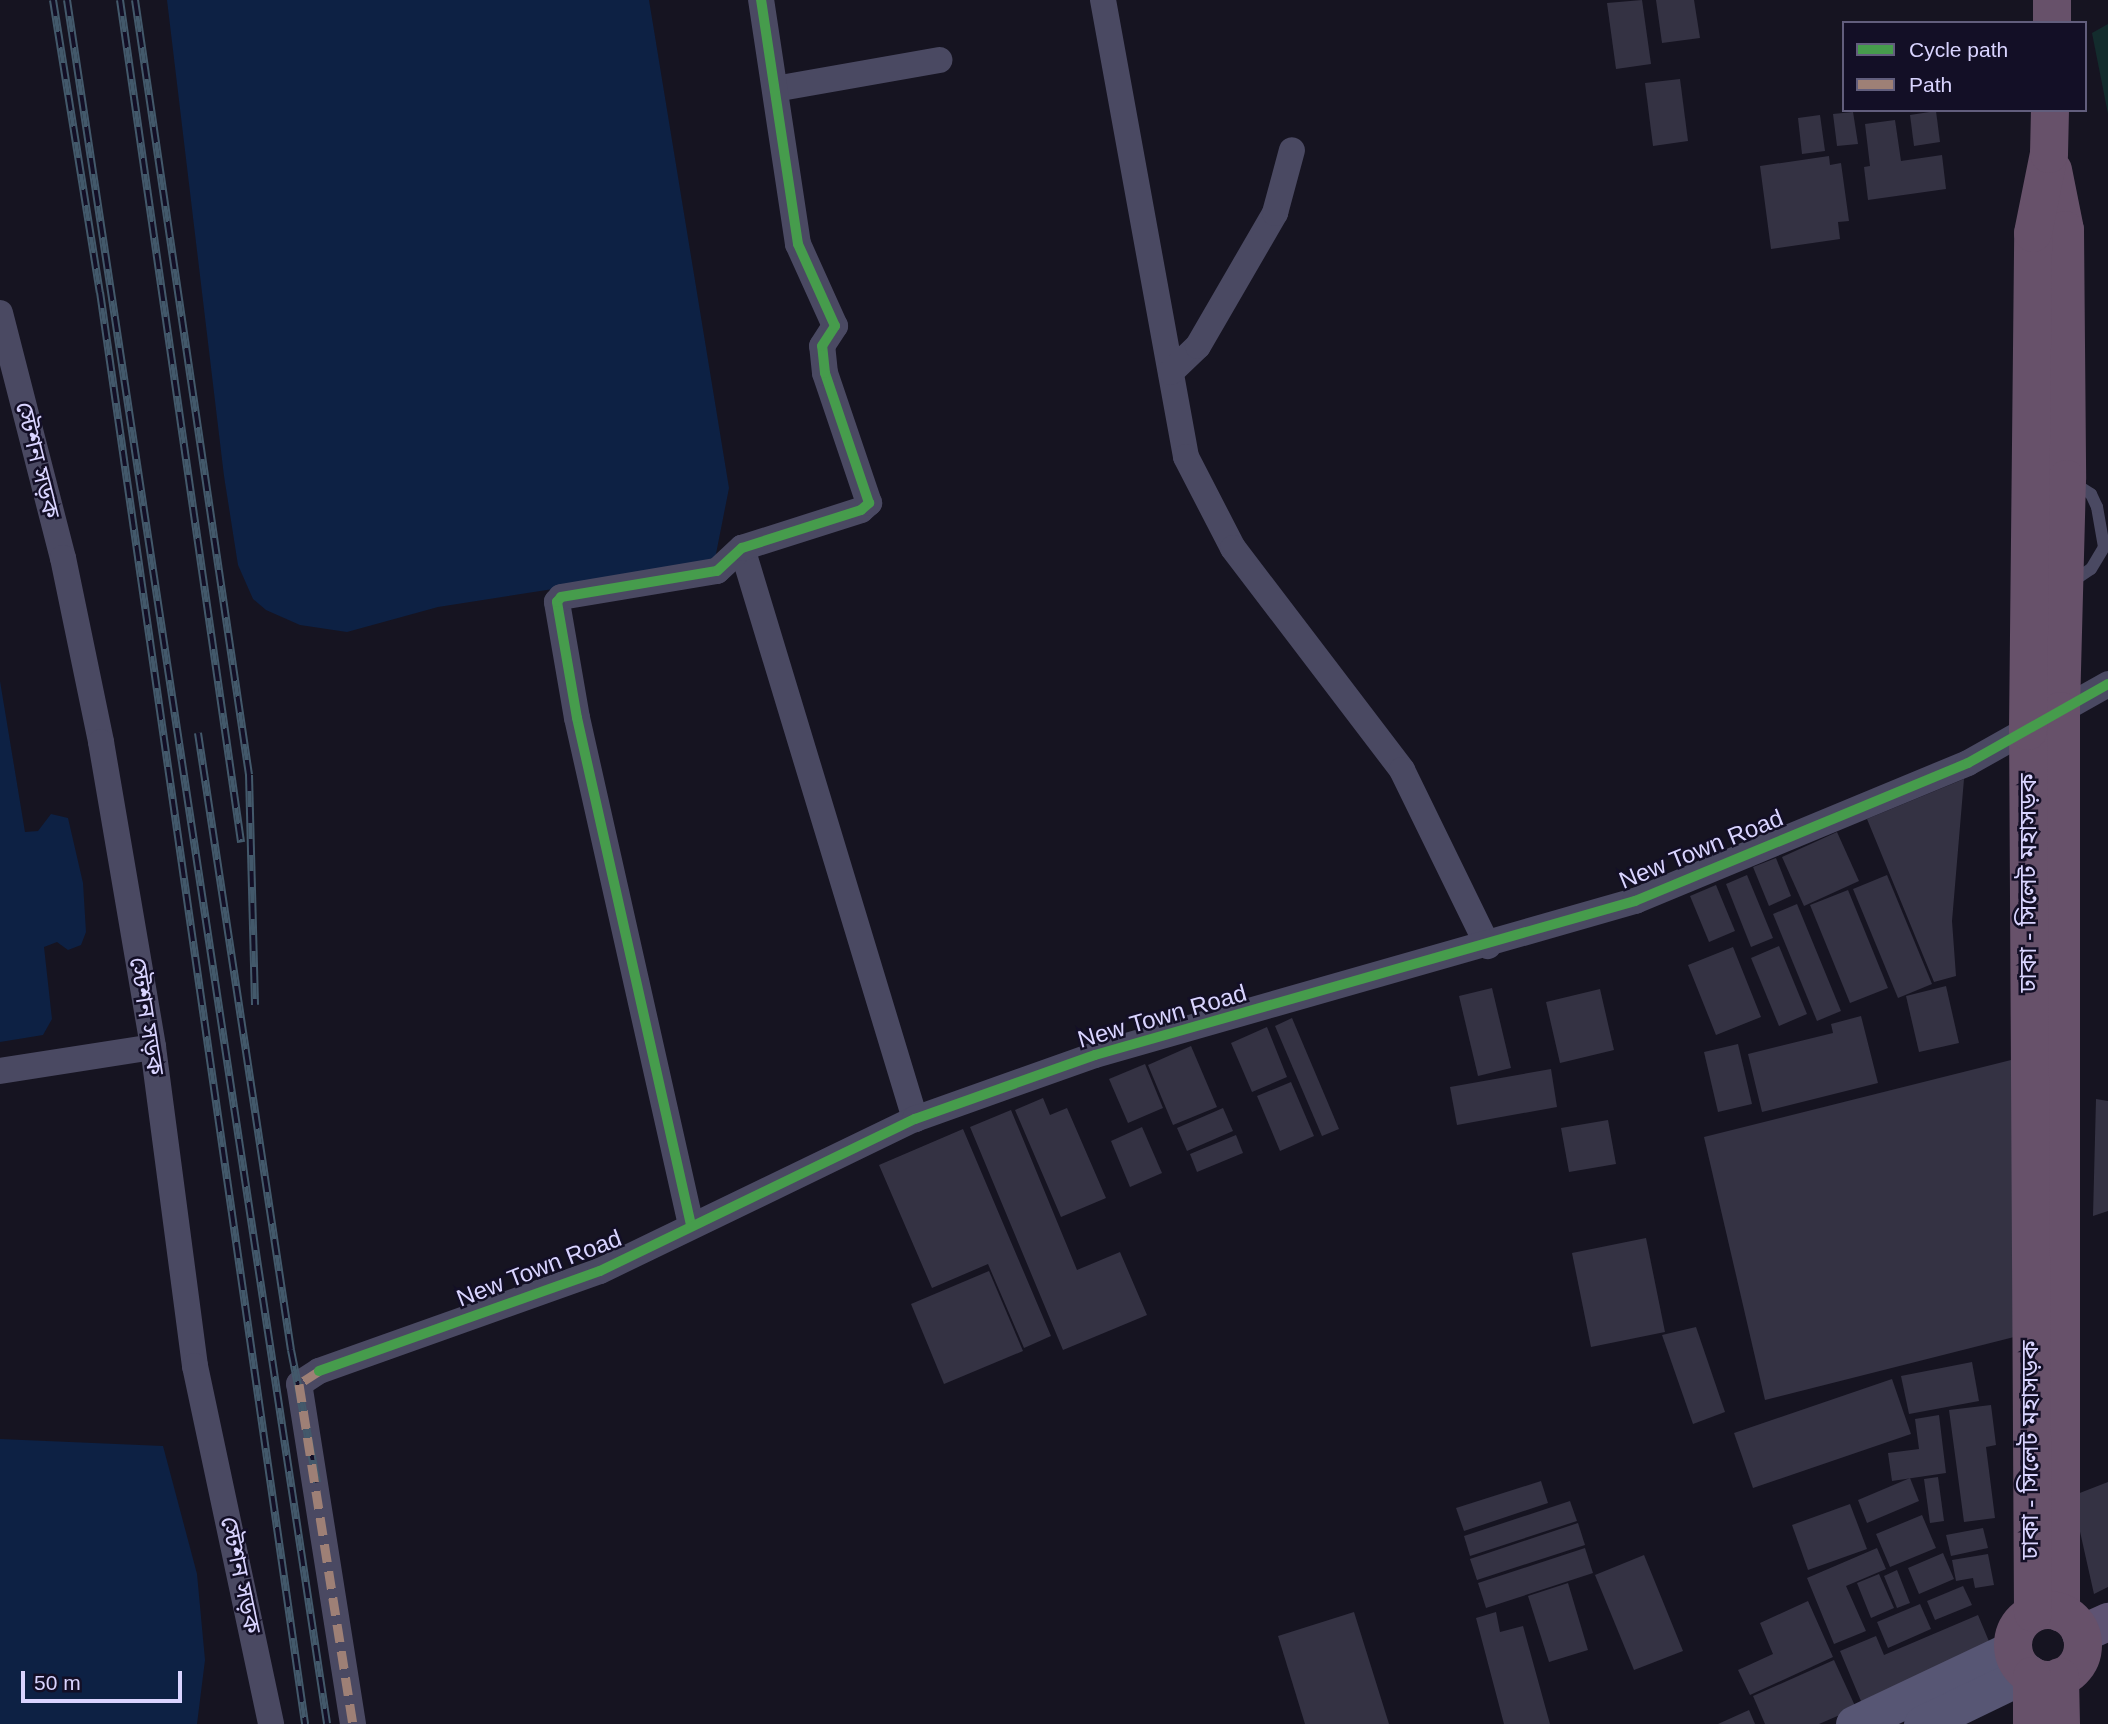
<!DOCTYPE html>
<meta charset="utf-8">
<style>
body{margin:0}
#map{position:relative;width:2108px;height:1724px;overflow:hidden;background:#161421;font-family:Arial,"Noto Sans Bengali",sans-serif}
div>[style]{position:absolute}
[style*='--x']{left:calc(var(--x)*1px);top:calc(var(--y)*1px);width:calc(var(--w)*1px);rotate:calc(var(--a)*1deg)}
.green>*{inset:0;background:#132c2d}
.water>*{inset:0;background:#0d2144}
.building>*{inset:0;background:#343243}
.lane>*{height:12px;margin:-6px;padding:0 6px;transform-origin:6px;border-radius:6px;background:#4a4962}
.street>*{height:26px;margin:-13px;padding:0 13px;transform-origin:13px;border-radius:13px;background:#4a4962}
.secondary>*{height:37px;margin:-18.5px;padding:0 18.5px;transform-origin:18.5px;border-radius:18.5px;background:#575674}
.primary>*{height:38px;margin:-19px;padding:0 19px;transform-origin:19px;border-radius:19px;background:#5e5373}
.highway>*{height:38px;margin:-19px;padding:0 19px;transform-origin:19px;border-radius:19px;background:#67516a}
.highway>.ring{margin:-19px;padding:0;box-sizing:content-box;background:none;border:38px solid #67516a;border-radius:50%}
.rail>*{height:8px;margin-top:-4px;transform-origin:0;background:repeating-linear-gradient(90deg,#130f26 0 16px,#43596b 0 32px);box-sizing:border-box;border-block:2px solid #43596b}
.quiet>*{height:9px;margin-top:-4.5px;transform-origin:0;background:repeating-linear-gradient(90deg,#9e8076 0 18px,transparent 0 27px)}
.cycleway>*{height:10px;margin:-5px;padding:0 5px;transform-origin:5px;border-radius:5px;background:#469c4c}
span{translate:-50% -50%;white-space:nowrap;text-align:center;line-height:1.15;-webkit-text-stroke:5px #130f26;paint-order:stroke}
.street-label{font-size:24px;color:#d9d4ff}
.legend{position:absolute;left:1842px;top:21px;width:245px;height:91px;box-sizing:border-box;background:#130f26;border:2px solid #625e7d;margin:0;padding:9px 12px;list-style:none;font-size:21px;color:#d9d4ff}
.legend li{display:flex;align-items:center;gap:14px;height:35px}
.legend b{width:35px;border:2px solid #625e7d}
.scale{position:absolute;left:21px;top:1671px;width:161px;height:32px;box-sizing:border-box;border:4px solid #d9d4ff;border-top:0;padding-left:9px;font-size:21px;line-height:24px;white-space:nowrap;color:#d9d4ff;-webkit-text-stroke:5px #130f26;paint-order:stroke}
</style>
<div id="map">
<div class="green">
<div style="clip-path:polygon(2108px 24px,2108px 114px,2092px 33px)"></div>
</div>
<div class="water">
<div style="clip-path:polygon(167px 0,649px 0,729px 488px,714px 564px,438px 607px,347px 632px,300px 625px,266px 610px,253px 599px,238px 565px,224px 476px)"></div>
<div style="clip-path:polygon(0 681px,25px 832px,38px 831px,51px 814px,68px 818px,83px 883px,86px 932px,81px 945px,68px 950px,57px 942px,44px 947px,52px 1019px,43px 1035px,0 1042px)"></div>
<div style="clip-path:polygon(0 1439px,163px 1446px,197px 1574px,205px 1660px,197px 1724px,0 1724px)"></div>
</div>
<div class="building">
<div style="clip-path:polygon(1642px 0,1651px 64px,1616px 69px,1607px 3px)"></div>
<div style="clip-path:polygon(1656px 0,1694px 0,1700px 38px,1662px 43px)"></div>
<div style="clip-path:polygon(1680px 79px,1688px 141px,1653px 146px,1645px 83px)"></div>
<div style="clip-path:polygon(1936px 111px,1940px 142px,1914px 146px,1910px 115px)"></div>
<div style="clip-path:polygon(1853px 112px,1858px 144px,1837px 146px,1833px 114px)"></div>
<div style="clip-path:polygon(1820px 115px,1825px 151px,1802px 154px,1798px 118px)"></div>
<div style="clip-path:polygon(1895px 120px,1901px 161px,1942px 155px,1946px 189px,1868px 200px,1864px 167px,1870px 166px,1865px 124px)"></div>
<div style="clip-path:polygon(1829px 156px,1830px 165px,1841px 163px,1849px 221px,1838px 222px,1840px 239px,1771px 249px,1760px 166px)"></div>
<div style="clip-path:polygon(1964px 779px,1952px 921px,1956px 976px,1934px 982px,1867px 819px)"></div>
<div style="clip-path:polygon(1837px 832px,1859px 881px,1804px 906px,1782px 857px)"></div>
<div style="clip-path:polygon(1776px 858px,1791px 896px,1769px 906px,1753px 867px)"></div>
<div style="clip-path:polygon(1747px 875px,1773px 938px,1751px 947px,1726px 884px)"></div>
<div style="clip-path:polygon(1887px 875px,1932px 984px,1898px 998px,1853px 889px)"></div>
<div style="clip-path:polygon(1716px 885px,1735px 931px,1709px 942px,1690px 896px)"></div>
<div style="clip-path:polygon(1848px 890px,1888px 988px,1850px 1003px,1810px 905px)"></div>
<div style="clip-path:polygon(1797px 904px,1841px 1011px,1817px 1021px,1773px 914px)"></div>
<div style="clip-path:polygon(1779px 946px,1807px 1014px,1779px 1026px,1751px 958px)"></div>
<div style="clip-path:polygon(1733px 947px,1761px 1017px,1716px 1035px,1688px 965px)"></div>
<div style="clip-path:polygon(1946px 986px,1959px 1043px,1919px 1052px,1906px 996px)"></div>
<div style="clip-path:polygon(1492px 988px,1511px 1068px,1478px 1076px,1459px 996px)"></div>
<div style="clip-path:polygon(1600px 989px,1614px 1050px,1560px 1063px,1546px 1002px)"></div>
<div style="clip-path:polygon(1861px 1016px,1878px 1083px,1762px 1112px,1748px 1054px,1833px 1033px,1831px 1024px)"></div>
<div style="clip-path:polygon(1292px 1018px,1339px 1129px,1322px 1136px,1275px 1026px)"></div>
<div style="clip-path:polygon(1267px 1027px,1287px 1077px,1252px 1092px,1231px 1043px)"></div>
<div style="clip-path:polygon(1738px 1044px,1752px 1104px,1718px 1112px,1704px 1052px)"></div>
<div style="clip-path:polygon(1191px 1046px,1217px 1107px,1173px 1125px,1148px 1065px)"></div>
<div style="clip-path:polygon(2019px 1058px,2022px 1335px,1765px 1400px,1704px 1137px)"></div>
<div style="clip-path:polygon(1145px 1064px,1163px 1108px,1128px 1123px,1109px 1079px)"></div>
<div style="clip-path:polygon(1551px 1069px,1557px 1107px,1457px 1125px,1450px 1087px)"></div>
<div style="clip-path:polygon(1291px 1082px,1314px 1136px,1280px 1151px,1257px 1096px)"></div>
<div style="clip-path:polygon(1043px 1098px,1050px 1115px,1067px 1108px,1106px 1198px,1061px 1217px,1015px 1110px)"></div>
<div style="clip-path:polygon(2096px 1099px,2108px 1101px,2108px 1211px,2093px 1216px)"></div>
<div style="clip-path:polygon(1223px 1108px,1233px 1131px,1187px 1151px,1177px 1128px)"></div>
<div style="clip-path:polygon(1011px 1110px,1077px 1270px,1120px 1252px,1147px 1315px,1063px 1350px,970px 1127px)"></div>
<div style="clip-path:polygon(1608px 1120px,1616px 1164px,1569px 1172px,1561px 1128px)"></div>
<div style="clip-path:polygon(1142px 1127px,1162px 1173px,1130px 1187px,1111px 1141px)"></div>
<div style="clip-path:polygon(963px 1129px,1051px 1336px,1024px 1348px,988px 1264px,932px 1288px,879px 1165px)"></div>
<div style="clip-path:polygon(1236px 1135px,1243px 1153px,1197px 1172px,1190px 1154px)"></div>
<div style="clip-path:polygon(1646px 1238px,1665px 1332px,1591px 1347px,1572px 1253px)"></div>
<div style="clip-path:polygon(989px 1271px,1023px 1351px,944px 1384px,911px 1304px)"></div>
<div style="clip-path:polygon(1696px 1327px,1725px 1412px,1693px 1424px,1662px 1335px)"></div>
<div style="clip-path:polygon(1972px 1362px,1979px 1401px,1909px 1414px,1901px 1376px)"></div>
<div style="clip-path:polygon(1892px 1379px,1911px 1434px,1753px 1488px,1734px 1433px)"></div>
<div style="clip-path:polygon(1991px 1405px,1996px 1445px,1986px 1447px,1995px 1518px,1964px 1522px,1949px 1410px)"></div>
<div style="clip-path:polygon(1939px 1415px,1946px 1473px,1892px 1481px,1888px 1453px,1919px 1449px,1915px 1419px)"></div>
<div style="clip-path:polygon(1938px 1477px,1944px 1521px,1930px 1523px,1924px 1479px)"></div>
<div style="clip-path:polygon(1910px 1478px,1919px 1501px,1867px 1523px,1858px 1500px)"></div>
<div style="clip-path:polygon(1541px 1481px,1548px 1503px,1464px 1531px,1456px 1508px)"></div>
<div style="clip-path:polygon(2108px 1482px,2108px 1587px,2094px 1594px,2072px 1496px)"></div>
<div style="clip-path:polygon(1570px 1501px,1577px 1521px,1470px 1556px,1464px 1536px)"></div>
<div style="clip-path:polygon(1850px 1504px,1867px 1549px,1808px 1570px,1792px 1525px)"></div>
<div style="clip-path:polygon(1922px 1515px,1936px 1548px,1890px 1567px,1876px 1534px)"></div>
<div style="clip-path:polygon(1578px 1523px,1585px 1545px,1477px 1580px,1470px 1559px)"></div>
<div style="clip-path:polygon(1983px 1528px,1988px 1548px,1951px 1556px,1946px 1535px)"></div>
<div style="clip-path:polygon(1585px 1548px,1593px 1573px,1486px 1608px,1478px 1583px)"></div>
<div style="clip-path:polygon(1877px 1548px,1886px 1569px,1846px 1586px,1866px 1631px,1834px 1644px,1807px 1578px)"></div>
<div style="clip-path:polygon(1943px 1553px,1954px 1579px,1919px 1594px,1908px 1568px)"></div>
<div style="clip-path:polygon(1988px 1554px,1994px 1585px,1975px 1588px,1973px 1578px,1956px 1581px,1952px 1560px)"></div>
<div style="clip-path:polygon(1644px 1555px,1683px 1651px,1634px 1670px,1595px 1575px)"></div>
<div style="clip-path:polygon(1897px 1570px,1910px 1603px,1897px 1608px,1884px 1576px)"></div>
<div style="clip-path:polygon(1879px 1574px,1894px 1608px,1871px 1618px,1857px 1583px)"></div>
<div style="clip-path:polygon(1568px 1583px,1588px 1650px,1549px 1662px,1528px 1596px)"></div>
<div style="clip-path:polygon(1963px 1586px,1972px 1605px,1935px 1620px,1927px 1601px)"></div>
<div style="clip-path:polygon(1808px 1601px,1833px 1657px,1750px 1695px,1738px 1670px,1773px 1654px,1760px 1623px)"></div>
<div style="clip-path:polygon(1920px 1604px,1931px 1629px,1888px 1648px,1877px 1622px)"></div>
<div style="clip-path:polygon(1354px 1612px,1389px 1724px,1305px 1724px,1278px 1636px)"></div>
<div style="clip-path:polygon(1496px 1612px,1500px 1632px,1523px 1626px,1550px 1724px,1504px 1724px,1476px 1618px)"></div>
<div style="clip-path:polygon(1978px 1615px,1993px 1651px,1863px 1706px,1840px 1651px,1876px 1636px,1884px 1655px)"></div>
<div style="clip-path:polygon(1834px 1660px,1856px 1708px,1819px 1724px,1765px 1724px,1753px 1696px)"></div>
<div style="clip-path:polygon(1749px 1710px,1755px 1724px,1718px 1724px)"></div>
</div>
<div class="lane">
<div style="--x:2070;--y:583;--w:25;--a:-34"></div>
<div style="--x:2091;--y:569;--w:26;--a:-59"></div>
<div style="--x:2104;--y:547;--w:41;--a:-99.9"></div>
<div style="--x:2097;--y:507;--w:14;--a:-115"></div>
<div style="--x:2091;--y:494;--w:22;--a:-148"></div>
</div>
<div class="street">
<div style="--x:1103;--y:0;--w:464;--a:79.7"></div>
<div style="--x:1186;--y:457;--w:102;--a:62.7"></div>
<div style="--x:1233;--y:548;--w:279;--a:52.7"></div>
<div style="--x:1402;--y:770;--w:196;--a:64"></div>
<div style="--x:775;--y:89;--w:167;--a:-10"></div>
<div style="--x:0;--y:313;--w:253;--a:75.6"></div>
<div style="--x:63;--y:558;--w:188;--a:78.3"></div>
<div style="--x:101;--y:742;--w:309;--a:80.3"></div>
<div style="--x:153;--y:1047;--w:322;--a:82.5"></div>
<div style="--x:195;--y:1366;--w:366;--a:78"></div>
<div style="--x:1171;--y:372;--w:37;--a:-44"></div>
<div style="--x:1198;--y:346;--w:154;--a:-59.9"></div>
<div style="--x:1275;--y:213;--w:65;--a:-74.9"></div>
<div style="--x:742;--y:548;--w:597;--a:73.14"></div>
<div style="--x:0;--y:1071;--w:155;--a:-8.9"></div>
<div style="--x:691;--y:1225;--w:520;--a:-102.67"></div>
<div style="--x:577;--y:718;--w:118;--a:-99.8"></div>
<div style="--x:557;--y:602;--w:6;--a:-51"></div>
<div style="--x:561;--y:597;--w:158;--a:-9.5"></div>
<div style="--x:717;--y:571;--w:34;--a:-43"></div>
<div style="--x:742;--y:548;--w:125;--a:-17.7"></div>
<div style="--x:861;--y:510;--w:11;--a:-41"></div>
<div style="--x:869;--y:503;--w:137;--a:-108.7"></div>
<div style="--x:825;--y:373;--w:27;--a:-96"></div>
<div style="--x:822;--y:346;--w:24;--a:-57"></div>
<div style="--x:835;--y:326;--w:90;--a:-114.3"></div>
<div style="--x:798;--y:244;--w:247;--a:-98.6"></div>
<div style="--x:353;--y:1724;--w:344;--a:-99"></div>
<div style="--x:299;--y:1384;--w:24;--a:-33"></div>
<div style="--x:319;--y:1371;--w:298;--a:-19.6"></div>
<div style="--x:600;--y:1271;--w:350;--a:-25.8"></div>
<div style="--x:915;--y:1119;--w:191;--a:-19.6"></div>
<div style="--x:1095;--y:1055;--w:562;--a:-15.92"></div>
<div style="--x:1635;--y:901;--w:360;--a:-22.5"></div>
<div style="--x:1968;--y:763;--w:161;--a:-29.4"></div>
</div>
<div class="secondary">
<div style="--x:1854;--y:1724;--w:176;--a:-25.3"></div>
<div style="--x:1922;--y:1724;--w:118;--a:-25.7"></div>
</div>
<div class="primary">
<div style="--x:2081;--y:1634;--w:30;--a:-24"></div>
</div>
<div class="highway">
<div style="--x:2052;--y:23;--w:23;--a:-90"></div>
<div style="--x:2053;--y:170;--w:61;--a:78.7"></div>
<div style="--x:2065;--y:230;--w:249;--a:89.5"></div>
<div style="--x:2067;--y:479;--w:232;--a:91.5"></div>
<div style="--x:2061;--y:711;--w:902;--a:90"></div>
<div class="ring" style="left:2013px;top:1610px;width:32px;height:32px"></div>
<div style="--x:2033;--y:1613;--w:882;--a:-90.32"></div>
<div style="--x:2028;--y:731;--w:498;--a:-89.4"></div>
<div style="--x:2033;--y:233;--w:81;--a:-78.6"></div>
<div style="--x:2049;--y:154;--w:44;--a:-88.7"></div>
<div style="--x:2060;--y:1677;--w:47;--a:88.8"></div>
<div style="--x:2032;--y:1724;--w:48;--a:-90"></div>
</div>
<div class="rail">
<div style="--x:53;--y:0;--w:296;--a:80.9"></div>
<div style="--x:100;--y:292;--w:1447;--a:81.85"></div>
<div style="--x:67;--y:0;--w:1743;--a:81.42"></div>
<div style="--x:120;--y:0;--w:851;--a:81.82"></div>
<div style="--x:135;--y:0;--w:783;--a:81.63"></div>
<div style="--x:249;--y:775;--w:230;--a:88.5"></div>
<div style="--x:198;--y:733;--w:624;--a:81.43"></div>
<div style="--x:291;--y:1350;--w:135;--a:78.9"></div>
</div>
<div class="quiet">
<div style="--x:319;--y:1371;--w:24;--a:147"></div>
<div style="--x:299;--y:1384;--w:344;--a:81"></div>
</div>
<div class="cycleway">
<div style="--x:691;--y:1225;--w:520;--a:-102.67"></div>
<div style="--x:577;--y:718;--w:118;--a:-99.8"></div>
<div style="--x:557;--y:602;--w:6;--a:-51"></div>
<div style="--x:561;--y:597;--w:158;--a:-9.5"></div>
<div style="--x:717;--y:571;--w:34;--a:-43"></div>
<div style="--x:742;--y:548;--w:125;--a:-17.7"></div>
<div style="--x:861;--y:510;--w:11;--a:-41"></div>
<div style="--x:869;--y:503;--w:137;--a:-108.7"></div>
<div style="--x:825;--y:373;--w:27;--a:-96"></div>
<div style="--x:822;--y:346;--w:24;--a:-57"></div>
<div style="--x:835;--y:326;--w:90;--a:-114.3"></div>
<div style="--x:798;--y:244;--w:247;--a:-98.6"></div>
<div style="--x:319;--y:1371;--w:298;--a:-19.6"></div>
<div style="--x:600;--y:1271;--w:350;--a:-25.8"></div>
<div style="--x:915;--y:1119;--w:191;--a:-19.6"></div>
<div style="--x:1095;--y:1055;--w:562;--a:-15.92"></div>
<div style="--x:1635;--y:901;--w:360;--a:-22.5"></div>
<div style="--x:1968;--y:763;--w:161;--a:-29.4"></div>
</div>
<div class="street-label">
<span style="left:38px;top:460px;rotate:76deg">স্টেশন সড়ক</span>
<span style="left:1701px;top:849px;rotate:-22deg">New Town Road</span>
<span style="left:2028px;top:883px;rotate:-90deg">ঢাকা - সিলেট মহাসড়ক</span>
<span style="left:147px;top:1016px;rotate:81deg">স্টেশন সড়ক</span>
<span style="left:1162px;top:1016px;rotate:-16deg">New Town Road</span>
<span style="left:539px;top:1268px;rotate:-21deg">New Town Road</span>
<span style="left:2030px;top:1450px;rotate:-90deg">ঢাকা - সিলেট মহাসড়ক</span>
<span style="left:241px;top:1575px;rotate:78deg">স্টেশন সড়ক</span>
</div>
<ul class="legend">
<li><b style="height:9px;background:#469c4c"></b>Cycle path</li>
<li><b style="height:9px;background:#9e8076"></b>Path</li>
</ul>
<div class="scale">50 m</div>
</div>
